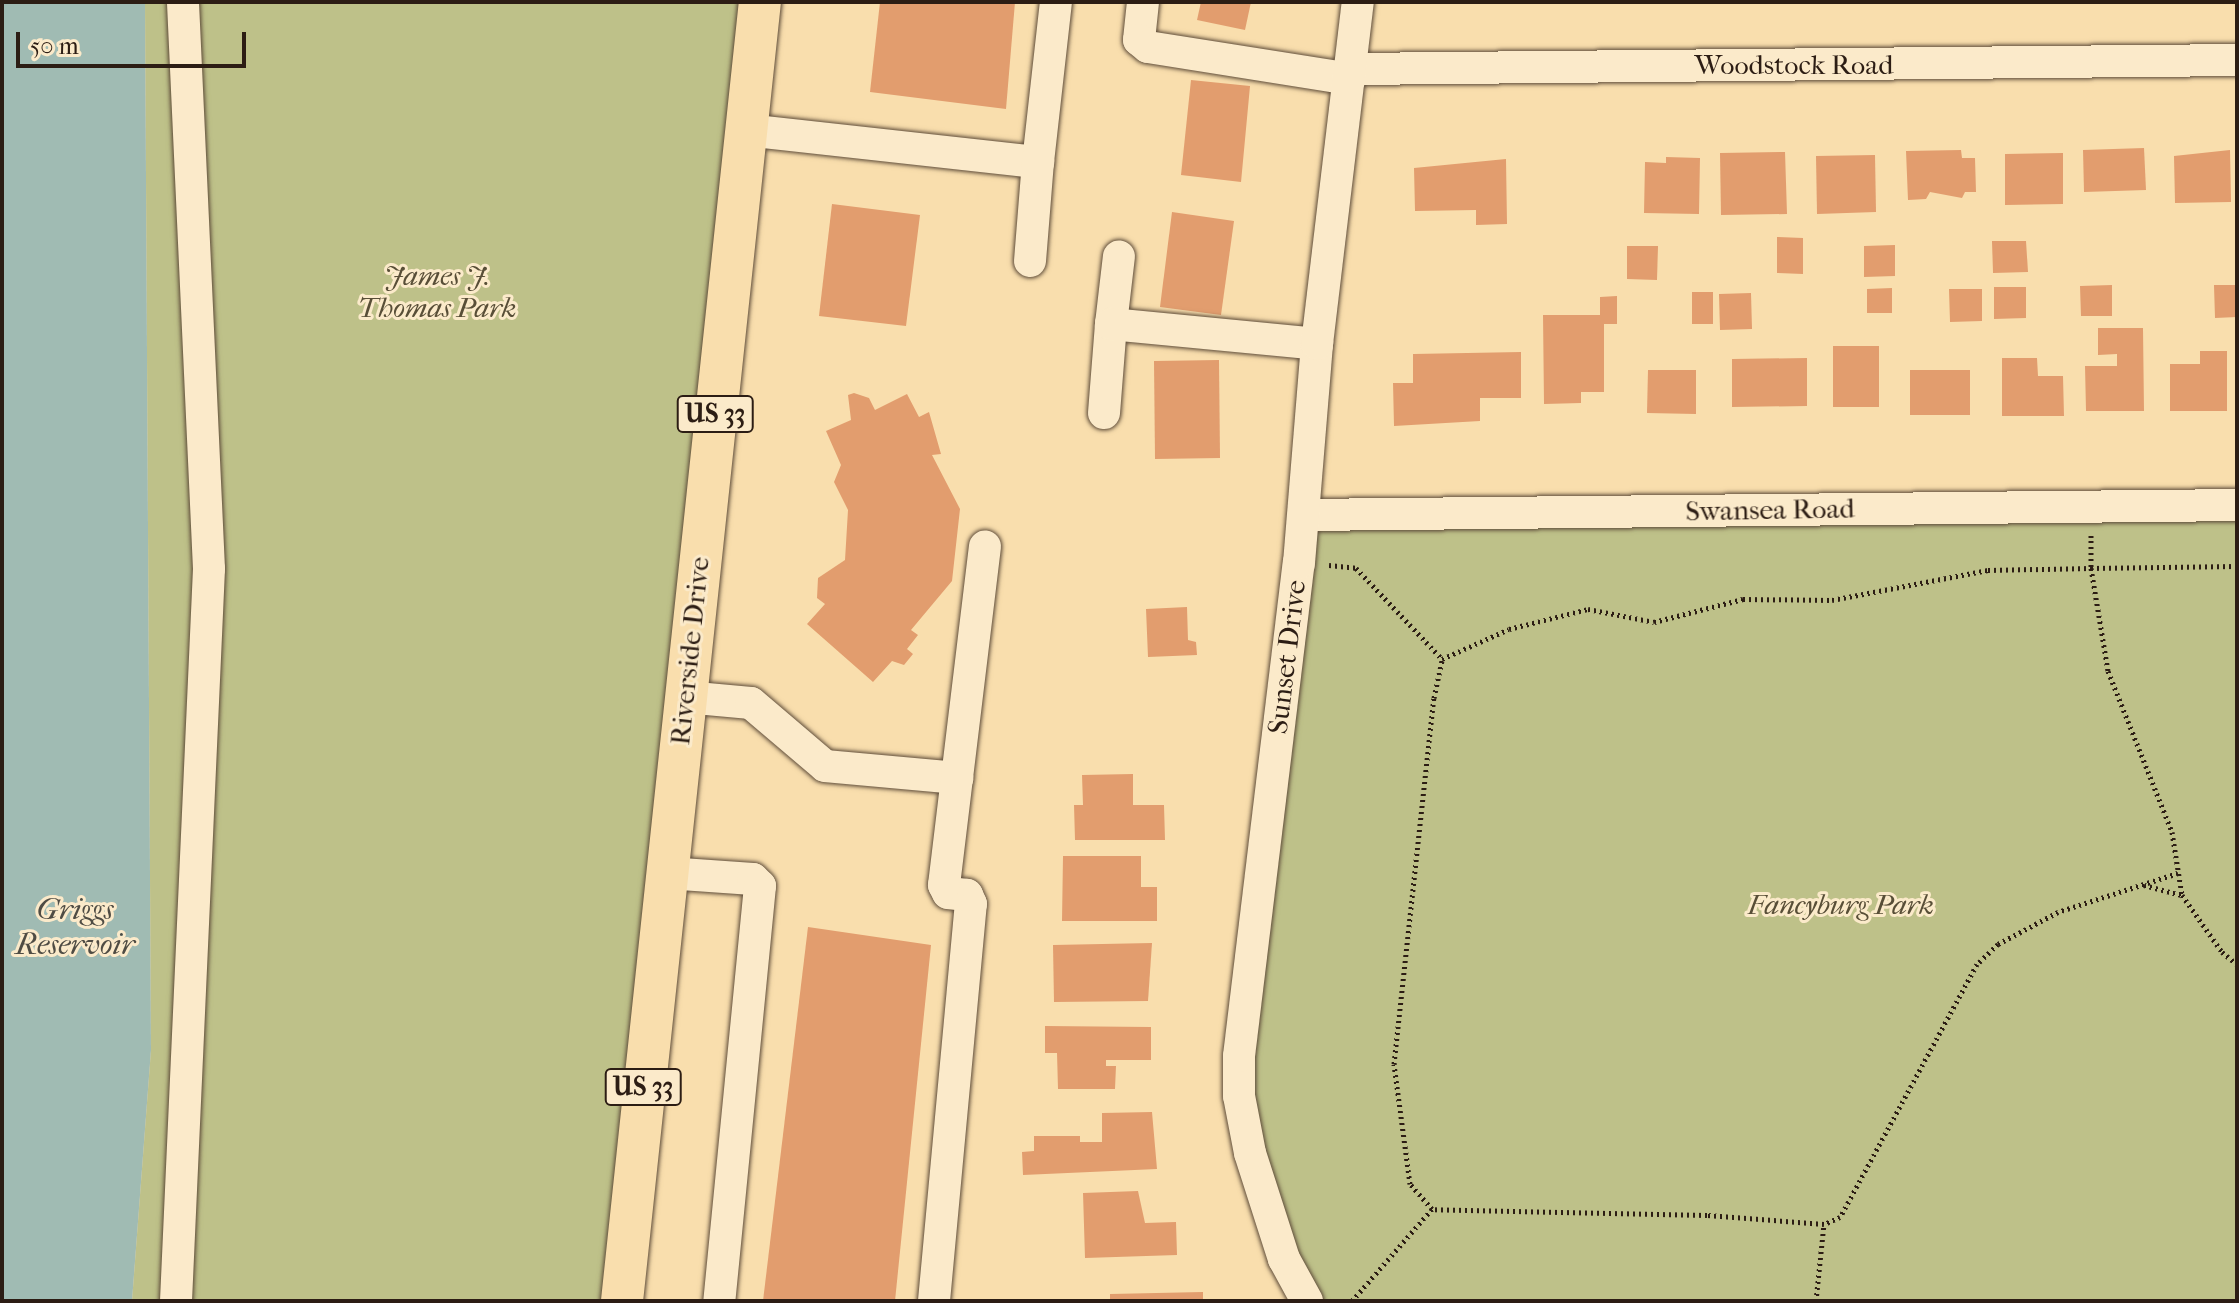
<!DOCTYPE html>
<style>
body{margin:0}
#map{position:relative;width:2239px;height:1303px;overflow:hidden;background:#f9dead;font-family:"IM FELL French Canon",serif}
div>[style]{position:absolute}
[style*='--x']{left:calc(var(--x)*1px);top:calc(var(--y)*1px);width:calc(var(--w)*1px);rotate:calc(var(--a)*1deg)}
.green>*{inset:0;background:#bec189}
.water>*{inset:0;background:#a0bbb3}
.building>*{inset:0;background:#e29d6e}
.path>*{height:5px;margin-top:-2.5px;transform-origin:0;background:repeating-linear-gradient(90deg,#2c1d14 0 2px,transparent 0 6px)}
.roads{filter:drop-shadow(0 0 2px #5f4d3a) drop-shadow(0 0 2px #5f4d3a)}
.minor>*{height:32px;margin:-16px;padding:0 16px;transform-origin:16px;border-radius:16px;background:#fbeaca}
.major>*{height:42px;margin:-21px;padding:0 21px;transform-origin:21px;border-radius:21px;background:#f9dead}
span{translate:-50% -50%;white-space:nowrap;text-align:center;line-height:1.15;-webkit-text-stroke:6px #fbeaca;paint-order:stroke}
.shield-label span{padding:2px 6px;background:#fbeaca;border:2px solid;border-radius:6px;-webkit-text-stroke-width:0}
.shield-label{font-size:26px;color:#2c1d14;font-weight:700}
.street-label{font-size:28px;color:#2c1d14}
.park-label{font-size:28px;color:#584e37;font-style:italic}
.water-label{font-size:30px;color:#4f4c44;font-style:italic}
.frame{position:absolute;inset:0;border:4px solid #2c1d14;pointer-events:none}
.scale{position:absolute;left:16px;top:32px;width:230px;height:36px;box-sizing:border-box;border:4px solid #2c1d14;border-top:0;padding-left:10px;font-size:24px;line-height:28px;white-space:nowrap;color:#2c1d14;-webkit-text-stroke:6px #fbeaca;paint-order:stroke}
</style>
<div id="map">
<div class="green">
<div style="clip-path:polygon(145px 2px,760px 2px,622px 1301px,132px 1301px,151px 1050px)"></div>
<div style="clip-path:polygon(2237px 505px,2237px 1301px,1307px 1301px,1239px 1096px,1304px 515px)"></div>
</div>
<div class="water">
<div style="clip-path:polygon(2px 2px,145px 2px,151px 1050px,132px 1301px,2px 1301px)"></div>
</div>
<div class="building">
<div style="clip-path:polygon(880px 2px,1015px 2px,1006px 109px,870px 92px)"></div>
<div style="clip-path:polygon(1201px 2px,1251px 2px,1245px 30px,1197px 20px)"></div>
<div style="clip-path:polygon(1191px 80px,1250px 86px,1241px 182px,1181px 175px)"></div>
<div style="clip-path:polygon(2144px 148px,2146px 190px,2084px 192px,2083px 150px)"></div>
<div style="clip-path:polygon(1961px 150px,1962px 158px,1975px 158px,1976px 192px,1965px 192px,1962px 198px,1930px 192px,1926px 199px,1908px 200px,1906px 151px)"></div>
<div style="clip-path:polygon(2230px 150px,2231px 202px,2175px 203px,2174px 156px)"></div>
<div style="clip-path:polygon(1785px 152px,1787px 214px,1721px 215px,1720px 153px)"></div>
<div style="clip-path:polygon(2063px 153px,2063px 204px,2005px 205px,2005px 154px)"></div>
<div style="clip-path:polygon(1875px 155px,1876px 212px,1817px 214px,1816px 156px)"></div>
<div style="clip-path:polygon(1666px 157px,1700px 158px,1699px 214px,1644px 213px,1645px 162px,1666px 163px)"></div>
<div style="clip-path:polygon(1506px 159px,1507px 224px,1476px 225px,1476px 210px,1415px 211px,1414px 168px)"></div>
<div style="clip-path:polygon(832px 204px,920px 215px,906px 326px,819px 316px)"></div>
<div style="clip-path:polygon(1172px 212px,1234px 221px,1221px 315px,1160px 307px)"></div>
<div style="clip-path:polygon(1777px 237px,1803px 238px,1803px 274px,1777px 273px)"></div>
<div style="clip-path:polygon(1992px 241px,2026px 241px,2028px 272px,1993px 273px)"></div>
<div style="clip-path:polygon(1895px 245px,1895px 276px,1864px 277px,1864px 246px)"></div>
<div style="clip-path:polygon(1627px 246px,1658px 246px,1657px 280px,1627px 279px)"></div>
<div style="clip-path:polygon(2112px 285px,2112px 316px,2081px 316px,2080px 286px)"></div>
<div style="clip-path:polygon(2214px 285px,2237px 285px,2237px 317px,2215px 318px)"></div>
<div style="clip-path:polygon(1994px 287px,2026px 287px,2026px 318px,1994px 319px)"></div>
<div style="clip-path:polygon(1892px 288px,1892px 313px,1867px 313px,1867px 289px)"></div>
<div style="clip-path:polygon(1949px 289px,1982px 289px,1982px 321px,1950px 322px)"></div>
<div style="clip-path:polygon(1692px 292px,1713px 292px,1713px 324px,1692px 324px)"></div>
<div style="clip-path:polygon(1751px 293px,1752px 329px,1720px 330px,1719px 294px)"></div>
<div style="clip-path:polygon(1617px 296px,1617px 324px,1604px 324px,1604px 392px,1581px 392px,1581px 403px,1544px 404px,1543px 315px,1600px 315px,1600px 297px)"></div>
<div style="clip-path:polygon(2098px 328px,2143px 328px,2144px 411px,2086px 411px,2085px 366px,2117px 366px,2117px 354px,2098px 355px)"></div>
<div style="clip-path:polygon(1833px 346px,1879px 346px,1879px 407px,1833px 407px)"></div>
<div style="clip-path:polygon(2200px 351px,2227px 351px,2227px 411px,2170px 411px,2170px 364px,2200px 364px)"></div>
<div style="clip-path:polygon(1521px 352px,1521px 398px,1480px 398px,1480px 421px,1394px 426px,1393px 383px,1413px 383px,1413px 354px)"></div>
<div style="clip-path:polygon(1807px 358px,1807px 406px,1732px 407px,1732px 359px)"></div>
<div style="clip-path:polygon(2002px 358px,2037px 358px,2038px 376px,2063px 376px,2064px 416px,2002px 416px)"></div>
<div style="clip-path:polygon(1219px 360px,1220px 458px,1155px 459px,1154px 361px)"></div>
<div style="clip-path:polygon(1648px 370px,1696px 370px,1696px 414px,1647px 413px)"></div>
<div style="clip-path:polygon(1910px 370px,1970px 370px,1970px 415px,1910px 415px)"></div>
<div style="clip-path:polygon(854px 393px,869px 398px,875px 410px,907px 394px,919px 417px,929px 412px,941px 454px,932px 455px,960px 509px,952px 581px,911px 630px,918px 635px,907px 649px,913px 654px,904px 665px,892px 661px,873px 682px,807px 624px,825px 604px,817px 598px,818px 578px,845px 560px,848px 510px,834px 482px,841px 465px,826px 431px,851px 420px,848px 395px)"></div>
<div style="clip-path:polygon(1187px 607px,1188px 640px,1196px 642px,1197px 655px,1148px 657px,1146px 609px)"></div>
<div style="clip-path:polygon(1133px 774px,1133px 805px,1164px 805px,1165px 840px,1075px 840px,1074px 805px,1083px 805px,1082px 775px)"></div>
<div style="clip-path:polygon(1063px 856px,1141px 856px,1141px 887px,1157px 887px,1157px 921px,1062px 921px)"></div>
<div style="clip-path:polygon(808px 927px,931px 945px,895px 1301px,763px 1301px)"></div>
<div style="clip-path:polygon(1152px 943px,1148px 1001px,1054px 1002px,1053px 945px)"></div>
<div style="clip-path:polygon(1045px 1026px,1151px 1027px,1151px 1060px,1106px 1060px,1106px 1066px,1116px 1066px,1115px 1089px,1058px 1089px,1057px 1053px,1045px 1053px)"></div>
<div style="clip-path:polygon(1152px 1112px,1157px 1169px,1023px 1175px,1022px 1152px,1034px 1151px,1034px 1136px,1080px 1136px,1080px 1142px,1102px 1142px,1102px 1113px)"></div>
<div style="clip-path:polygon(1138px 1191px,1145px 1223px,1176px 1222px,1177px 1255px,1085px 1258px,1083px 1193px)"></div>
<div style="clip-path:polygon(1203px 1292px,1203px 1301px,1110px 1301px,1110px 1294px)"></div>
</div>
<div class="path">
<div style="--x:2091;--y:535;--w:33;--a:90"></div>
<div style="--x:2091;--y:568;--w:146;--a:-0.8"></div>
<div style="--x:1329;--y:565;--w:27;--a:6"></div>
<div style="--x:1356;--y:568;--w:125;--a:46.6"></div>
<div style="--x:2178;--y:873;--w:126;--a:162"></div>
<div style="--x:2058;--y:912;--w:68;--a:151.9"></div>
<div style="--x:1998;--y:944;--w:29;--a:136"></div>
<div style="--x:1977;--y:964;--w:288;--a:118.4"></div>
<div style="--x:1840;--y:1217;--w:17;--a:156"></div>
<div style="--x:1824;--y:1224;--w:117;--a:-175.6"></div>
<div style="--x:1707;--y:1215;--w:275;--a:-178.8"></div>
<div style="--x:1432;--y:1209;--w:33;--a:-131"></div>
<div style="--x:1410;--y:1184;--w:121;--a:-97.6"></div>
<div style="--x:1394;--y:1064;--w:368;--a:-83.8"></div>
<div style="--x:1434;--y:698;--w:40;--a:-78"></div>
<div style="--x:1442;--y:659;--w:73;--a:-24.1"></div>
<div style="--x:1509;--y:629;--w:81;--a:-14.2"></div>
<div style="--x:1588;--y:609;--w:67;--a:11.1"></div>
<div style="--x:1654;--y:622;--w:92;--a:-14.5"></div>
<div style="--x:1743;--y:599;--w:89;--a:0.6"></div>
<div style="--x:1832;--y:600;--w:159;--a:-10.9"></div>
<div style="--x:1988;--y:570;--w:103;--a:-1.1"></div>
<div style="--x:2091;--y:568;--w:104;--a:80.6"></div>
<div style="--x:2108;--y:671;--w:173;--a:68.3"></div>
<div style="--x:2172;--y:832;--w:64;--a:81"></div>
<div style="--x:2182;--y:895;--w:70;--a:54.9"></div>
<div style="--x:2222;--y:952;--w:19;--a:39"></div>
<div style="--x:2144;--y:885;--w:39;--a:15"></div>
<div style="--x:1352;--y:1301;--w:122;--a:-49"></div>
<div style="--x:1816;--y:1301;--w:77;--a:-84.1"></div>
</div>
<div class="roads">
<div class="minor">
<div style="--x:1143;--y:2;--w:38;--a:96"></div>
<div style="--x:1139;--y:40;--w:11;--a:38"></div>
<div style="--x:1148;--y:47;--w:204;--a:9"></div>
<div style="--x:1351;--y:69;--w:886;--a:-0.58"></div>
<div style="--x:746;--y:130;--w:294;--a:6.3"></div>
<div style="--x:1038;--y:162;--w:161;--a:-83.6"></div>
<div style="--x:1030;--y:261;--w:99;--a:-85.4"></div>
<div style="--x:1111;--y:324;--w:68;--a:-83.3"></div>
<div style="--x:1104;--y:413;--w:89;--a:-85.5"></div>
<div style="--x:1111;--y:324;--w:207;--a:5.5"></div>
<div style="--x:1304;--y:515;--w:933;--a:-0.61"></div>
<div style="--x:685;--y:697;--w:66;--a:5.2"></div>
<div style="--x:751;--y:703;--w:97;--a:40.4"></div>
<div style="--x:825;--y:766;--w:133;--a:5.2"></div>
<div style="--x:667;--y:873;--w:86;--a:4"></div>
<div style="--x:753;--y:879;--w:10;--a:45"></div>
<div style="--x:760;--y:886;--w:417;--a:95.6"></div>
<div style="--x:176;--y:1301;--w:733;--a:-87.42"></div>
<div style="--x:209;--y:569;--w:568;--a:-92.63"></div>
<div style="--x:934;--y:1301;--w:399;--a:-84.7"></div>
<div style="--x:971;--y:904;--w:10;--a:-114"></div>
<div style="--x:967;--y:895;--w:19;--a:-174"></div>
<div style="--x:948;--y:893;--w:9;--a:-117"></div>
<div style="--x:944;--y:885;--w:341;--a:-83.1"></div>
<div style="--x:1307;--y:1301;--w:48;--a:-118.7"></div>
<div style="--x:1284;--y:1259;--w:111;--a:-107.8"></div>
<div style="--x:1250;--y:1153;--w:58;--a:-100.9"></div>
<div style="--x:1239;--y:1096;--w:40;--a:-90"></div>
<div style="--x:1239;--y:1056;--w:497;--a:-83.1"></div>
<div style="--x:1299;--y:563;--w:220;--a:-85.3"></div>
<div style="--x:1317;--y:344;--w:344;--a:-83.2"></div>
</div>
<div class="major">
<div style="--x:622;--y:1301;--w:1306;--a:-83.94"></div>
</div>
</div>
<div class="shield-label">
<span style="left:715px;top:414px">US 33</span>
<span style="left:643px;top:1087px">US 33</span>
</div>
<div class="street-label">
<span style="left:1794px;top:65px">Woodstock Road</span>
<span style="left:1770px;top:510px;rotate:-1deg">Swansea Road</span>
<span style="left:690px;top:651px;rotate:-84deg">Riverside Drive</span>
<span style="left:1287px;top:657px;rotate:-83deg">Sunset Drive</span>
</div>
<div class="park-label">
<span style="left:437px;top:292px">James J.<br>Thomas Park</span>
<span style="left:1841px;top:905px">Fancyburg Park</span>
</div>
<div class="water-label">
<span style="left:75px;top:927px">Griggs<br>Reservoir</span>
</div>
<div class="frame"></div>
<div class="scale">50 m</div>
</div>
